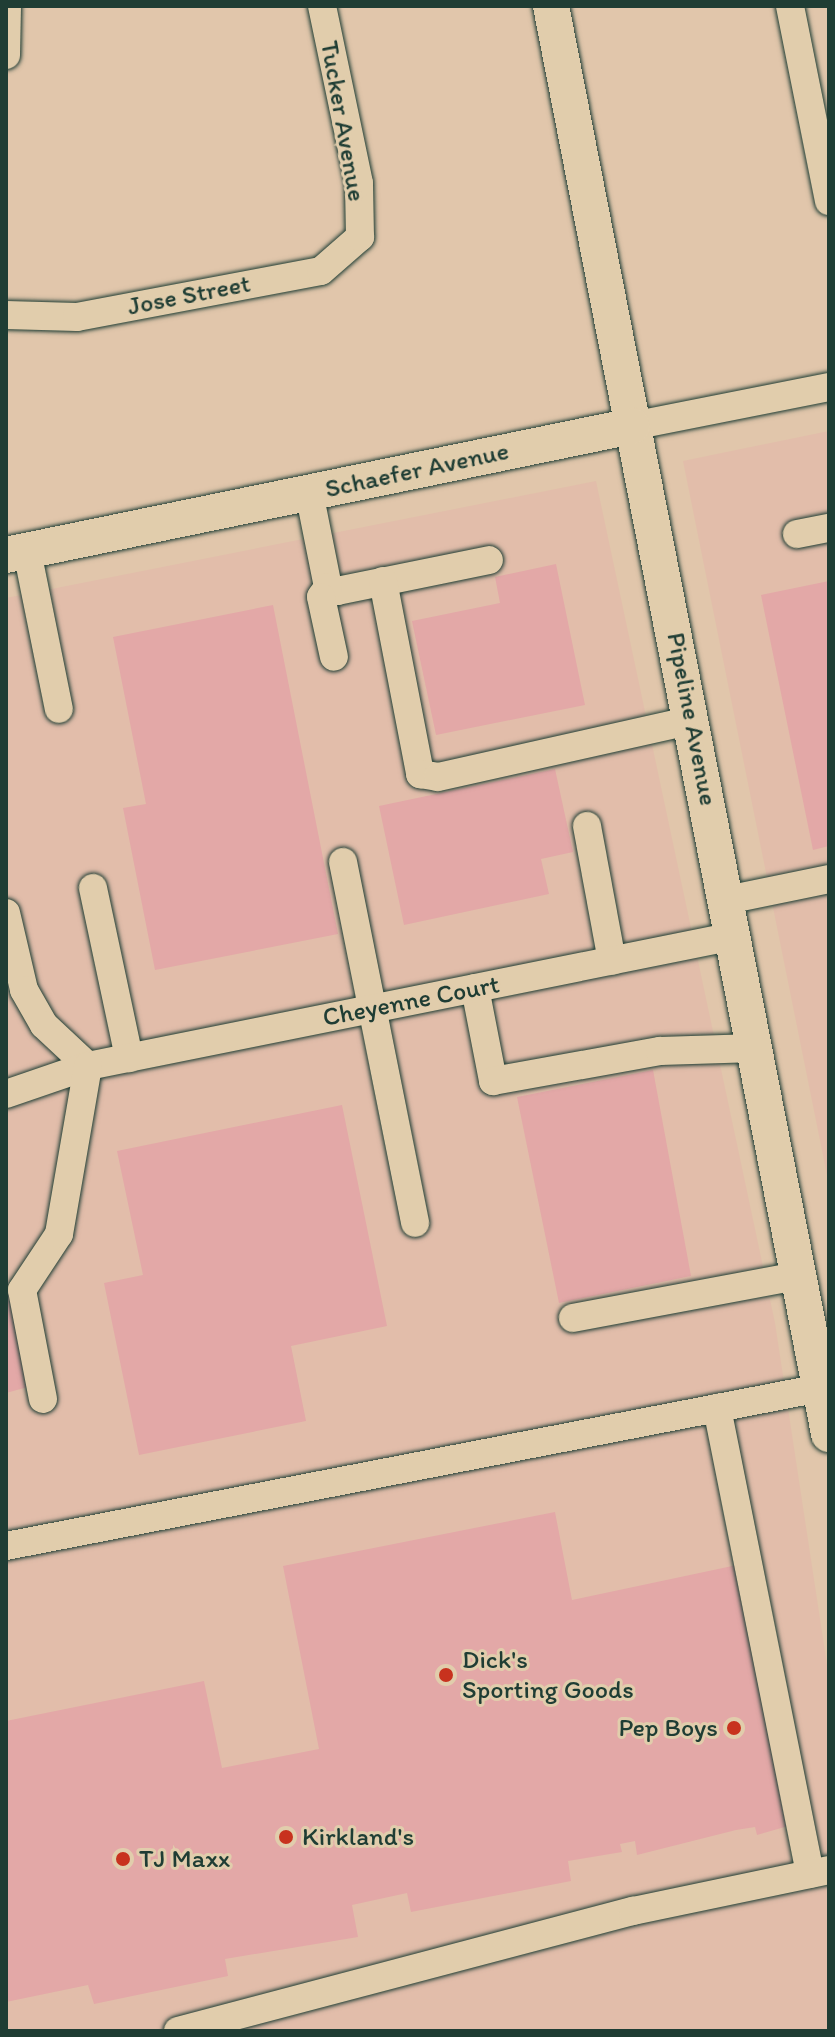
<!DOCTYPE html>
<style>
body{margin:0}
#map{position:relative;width:835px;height:2037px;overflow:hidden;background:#e1c6ab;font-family:Itim,sans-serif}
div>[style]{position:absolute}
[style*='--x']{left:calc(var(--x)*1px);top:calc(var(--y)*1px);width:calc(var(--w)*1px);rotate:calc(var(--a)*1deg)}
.built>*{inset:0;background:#e2bdaa}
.building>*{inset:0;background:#e3a8a7}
.roads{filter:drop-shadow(0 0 2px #1f3d34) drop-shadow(0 0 2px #1f3d34)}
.minor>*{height:28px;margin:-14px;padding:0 14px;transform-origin:14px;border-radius:14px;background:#e1cdac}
.major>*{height:36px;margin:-18px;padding:0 18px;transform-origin:18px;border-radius:18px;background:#e1cdac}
.dots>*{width:22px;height:22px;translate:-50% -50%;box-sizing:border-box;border:4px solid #e1cdac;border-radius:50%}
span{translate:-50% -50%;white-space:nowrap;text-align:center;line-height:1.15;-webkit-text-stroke:6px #e1cdac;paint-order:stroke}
.street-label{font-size:26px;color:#1f3d34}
.poi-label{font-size:26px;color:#1f3d34}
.left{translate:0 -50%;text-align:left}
.right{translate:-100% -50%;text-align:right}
.frame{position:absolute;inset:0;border:8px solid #1f3d34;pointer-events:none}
</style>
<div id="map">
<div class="built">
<div style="clip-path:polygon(829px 431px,829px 1185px,683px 461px)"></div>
<div style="clip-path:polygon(596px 481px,775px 1323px,829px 1678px,829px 2031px,6px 2031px,6px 598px)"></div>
</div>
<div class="building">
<div style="clip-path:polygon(556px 564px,585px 705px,436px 735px,412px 621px,500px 603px,495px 577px)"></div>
<div style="clip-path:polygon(829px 581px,829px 846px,813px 850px,761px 595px)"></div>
<div style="clip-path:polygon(273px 605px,338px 934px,155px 970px,123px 808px,146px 804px,113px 637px)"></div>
<div style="clip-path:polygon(555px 769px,573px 852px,541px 859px,549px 894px,404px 925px,379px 806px)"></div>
<div style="clip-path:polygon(653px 1070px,691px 1276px,559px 1303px,517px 1097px)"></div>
<div style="clip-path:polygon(342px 1105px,387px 1326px,291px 1346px,306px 1421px,139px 1455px,104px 1283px,143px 1275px,117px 1151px)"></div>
<div style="clip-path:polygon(6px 1282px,35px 1385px,6px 1393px)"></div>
<div style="clip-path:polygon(555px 1512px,572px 1600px,737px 1565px,795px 1824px,757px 1835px,755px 1827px,736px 1830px,637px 1855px,635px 1841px,620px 1844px,622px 1852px,568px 1861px,571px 1881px,411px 1912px,407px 1893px,352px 1905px,358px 1937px,225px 1959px,228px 1976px,94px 2004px,88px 1985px,6px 2002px,6px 1721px,204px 1681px,222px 1768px,319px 1749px,283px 1566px)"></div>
</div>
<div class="roads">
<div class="minor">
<div style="--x:790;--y:6;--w:199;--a:78.7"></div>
<div style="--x:6;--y:55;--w:49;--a:-88.8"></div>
<div style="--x:6;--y:315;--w:71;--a:1.6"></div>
<div style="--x:77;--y:317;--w:248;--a:-10.7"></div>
<div style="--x:321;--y:271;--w:52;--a:-41.1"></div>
<div style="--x:360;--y:237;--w:54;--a:-91.1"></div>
<div style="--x:359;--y:183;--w:181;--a:-101.8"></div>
<div style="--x:632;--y:426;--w:201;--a:-11.2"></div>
<div style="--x:309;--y:492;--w:97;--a:78.7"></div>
<div style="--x:328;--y:587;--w:10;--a:24"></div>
<div style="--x:337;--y:591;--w:155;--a:-11.5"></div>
<div style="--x:797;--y:534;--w:33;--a:-11"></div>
<div style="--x:27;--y:551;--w:161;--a:78.6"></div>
<div style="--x:383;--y:581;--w:197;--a:79.1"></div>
<div style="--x:420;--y:774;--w:18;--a:9"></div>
<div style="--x:438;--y:777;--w:261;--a:-12.6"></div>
<div style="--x:328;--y:587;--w:12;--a:125"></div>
<div style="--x:321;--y:597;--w:61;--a:77.8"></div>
<div style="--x:587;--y:826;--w:137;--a:79.5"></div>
<div style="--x:343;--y:862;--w:368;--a:78.7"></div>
<div style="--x:93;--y:888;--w:174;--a:78"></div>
<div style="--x:727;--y:900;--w:104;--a:-11.6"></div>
<div style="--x:6;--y:913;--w:79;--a:76.8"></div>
<div style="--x:24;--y:990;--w:40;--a:60.3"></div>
<div style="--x:44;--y:1025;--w:60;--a:43"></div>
<div style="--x:475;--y:988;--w:95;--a:79"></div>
<div style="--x:493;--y:1081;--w:170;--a:-10.2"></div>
<div style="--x:660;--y:1051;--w:96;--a:-1.8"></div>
<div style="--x:6;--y:1094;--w:87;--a:-18.9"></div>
<div style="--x:88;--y:1066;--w:659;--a:-11.38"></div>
<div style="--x:573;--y:1318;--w:229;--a:-10.6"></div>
<div style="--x:43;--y:1399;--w:111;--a:-100.9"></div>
<div style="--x:22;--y:1290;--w:67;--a:-56.5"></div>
<div style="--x:59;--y:1234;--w:170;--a:-80.2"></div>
<div style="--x:717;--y:1408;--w:475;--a:78.7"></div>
<div style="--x:6;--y:1546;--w:829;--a:-10.98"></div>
<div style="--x:178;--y:2031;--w:471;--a:-14.8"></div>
<div style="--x:633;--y:1911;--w:200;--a:-11.8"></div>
</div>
<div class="major">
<div style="--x:551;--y:6;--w:1455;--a:78.98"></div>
<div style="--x:6;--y:555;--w:639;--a:-11.64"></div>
</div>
</div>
<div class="dots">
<div style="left:446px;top:1675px;background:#c8321e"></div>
<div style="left:734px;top:1728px;background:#c8321e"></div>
<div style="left:286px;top:1837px;background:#c8321e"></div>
<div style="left:123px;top:1859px;background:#c8321e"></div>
</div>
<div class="street-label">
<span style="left:343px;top:121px;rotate:80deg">Tucker Avenue</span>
<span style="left:189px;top:295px;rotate:-11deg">Jose Street</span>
<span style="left:417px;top:470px;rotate:-12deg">Schaefer Avenue</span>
<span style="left:692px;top:719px;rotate:79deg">Pipeline Avenue</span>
<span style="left:411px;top:1001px;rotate:-11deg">Cheyenne Court</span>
</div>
<div class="poi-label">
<span class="left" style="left:462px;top:1675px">Dick's<br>Sporting Goods</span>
<span class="right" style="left:718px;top:1728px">Pep Boys</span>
<span class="left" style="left:302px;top:1837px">Kirkland's</span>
<span class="left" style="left:139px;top:1859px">TJ Maxx</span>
</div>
<div class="frame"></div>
</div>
